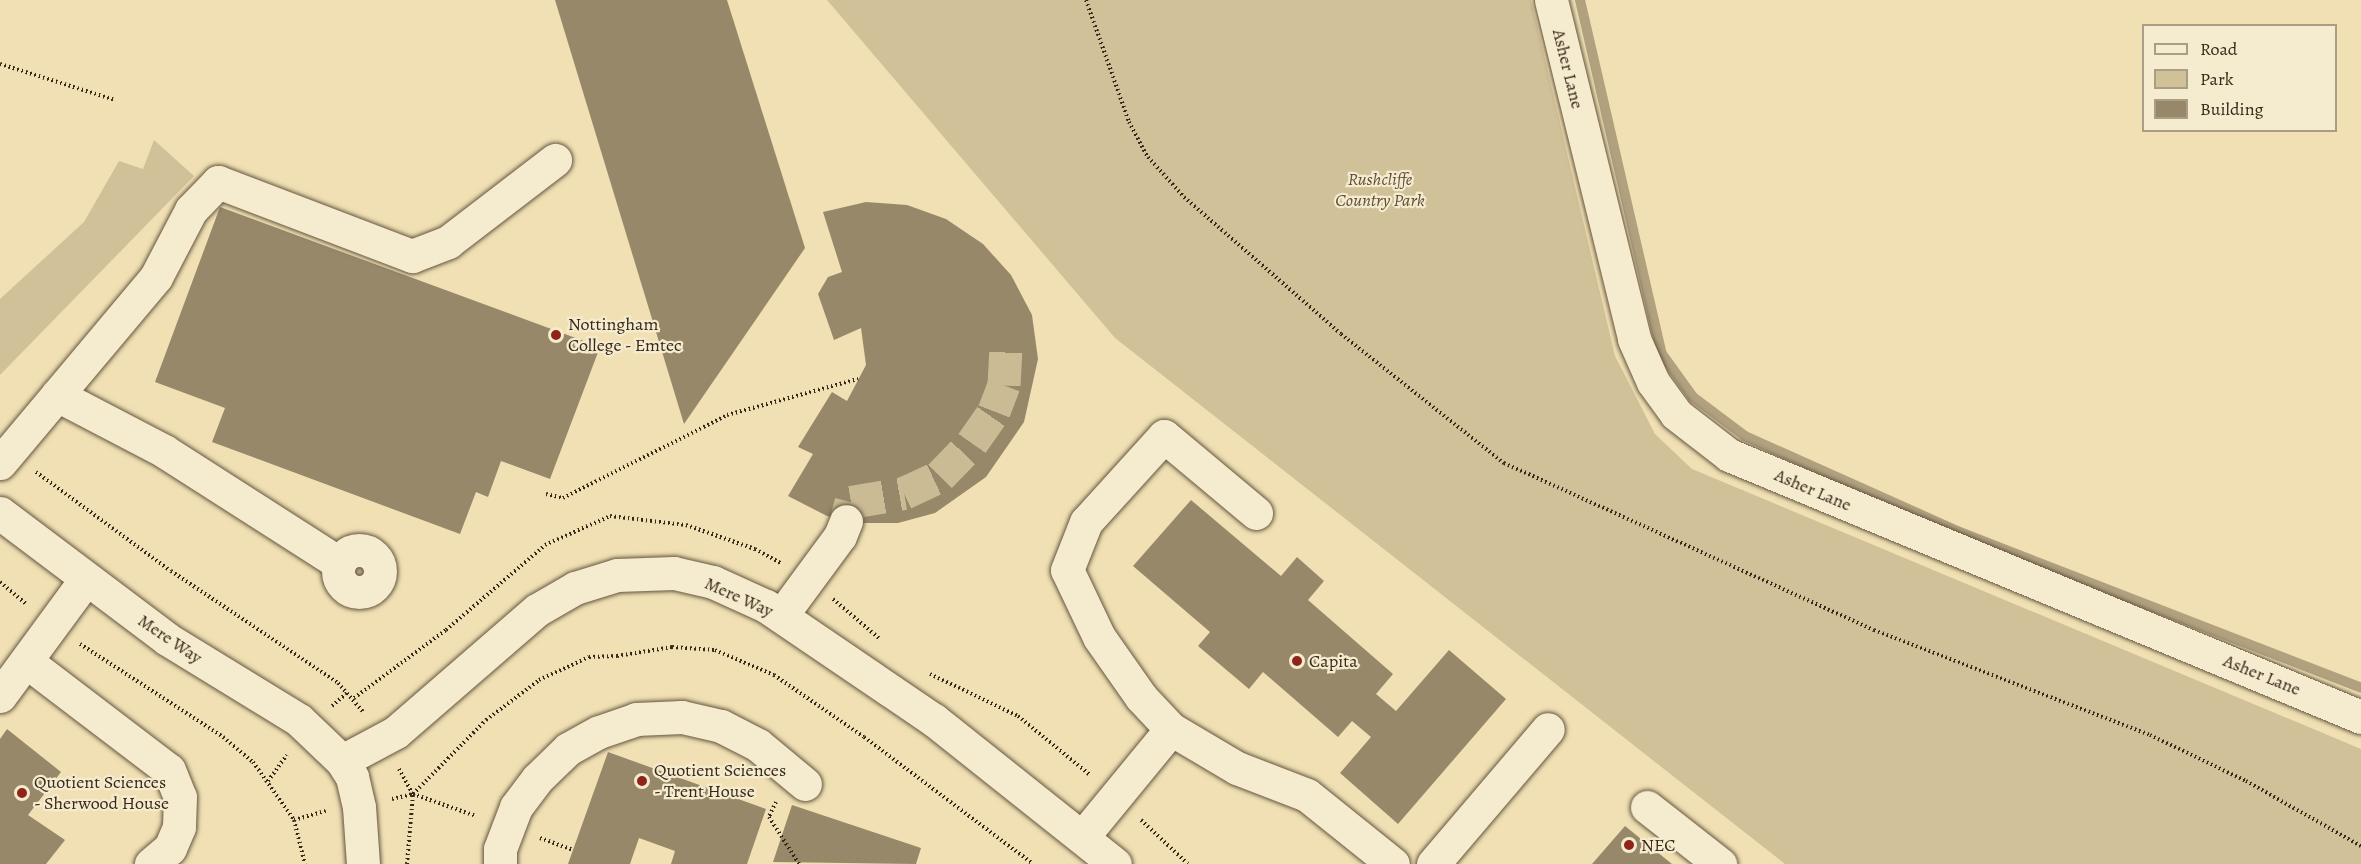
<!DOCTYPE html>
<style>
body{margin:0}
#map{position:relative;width:2361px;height:864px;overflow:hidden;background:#f0e0b3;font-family:Alegreya,serif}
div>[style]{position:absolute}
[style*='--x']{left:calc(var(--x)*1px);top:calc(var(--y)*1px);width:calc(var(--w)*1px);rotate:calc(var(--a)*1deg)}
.green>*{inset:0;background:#d1c199}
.stream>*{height:10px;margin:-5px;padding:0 5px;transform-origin:5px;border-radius:5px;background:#b1a17f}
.building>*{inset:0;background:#97886a}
.minor-tunnel>*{height:33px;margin-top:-16.5px;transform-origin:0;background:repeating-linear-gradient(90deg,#cbbb94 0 33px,transparent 0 49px)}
.path>*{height:4px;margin-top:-2px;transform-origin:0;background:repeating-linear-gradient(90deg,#37281a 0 1.5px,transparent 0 4.5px)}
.roads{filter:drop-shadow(0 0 2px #655640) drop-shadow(0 0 2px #655640)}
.minor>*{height:33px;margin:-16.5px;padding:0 16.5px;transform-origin:16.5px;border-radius:16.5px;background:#f5ebce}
.minor>.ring{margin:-16.5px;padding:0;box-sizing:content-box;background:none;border:33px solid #f5ebce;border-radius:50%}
.dots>*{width:16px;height:16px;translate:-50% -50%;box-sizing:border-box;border:3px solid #f5ebce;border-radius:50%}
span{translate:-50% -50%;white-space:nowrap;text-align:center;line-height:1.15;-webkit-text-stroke:4.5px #f5ebce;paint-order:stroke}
.street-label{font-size:18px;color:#37281a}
.park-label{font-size:18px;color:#5e4e3a;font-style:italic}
.poi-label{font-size:18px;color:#37281a}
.left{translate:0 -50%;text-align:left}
.legend{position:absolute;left:2142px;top:24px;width:195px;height:108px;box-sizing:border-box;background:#f5ebce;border:2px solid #a99d86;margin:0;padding:8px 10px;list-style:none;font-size:18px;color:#37281a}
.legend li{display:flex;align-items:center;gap:12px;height:30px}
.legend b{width:30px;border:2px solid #a99d86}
</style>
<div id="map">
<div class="green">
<div style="clip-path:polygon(827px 0,1531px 0,1615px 356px,1655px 434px,1692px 469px,2361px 749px,2361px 864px,1785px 864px,1115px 338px)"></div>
<div style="clip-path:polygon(154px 140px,194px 176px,0 375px,0 299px,84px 222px,119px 161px,143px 169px)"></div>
</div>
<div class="stream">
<div style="--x:1580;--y:0;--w:363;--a:77"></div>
<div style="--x:1662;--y:354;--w:53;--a:54.2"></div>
<div style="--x:1693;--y:397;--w:65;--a:36.9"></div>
<div style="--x:1745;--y:436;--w:232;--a:24.1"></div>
<div style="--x:1957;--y:531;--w:433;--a:21.2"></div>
</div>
<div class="building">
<div style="clip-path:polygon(555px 0,727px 0,805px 248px,684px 424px)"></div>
<div style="clip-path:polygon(866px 202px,907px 205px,946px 219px,983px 244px,1011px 275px,1032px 315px,1038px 359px,1024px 422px,986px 477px,935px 513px,898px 523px,862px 523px,827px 516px,788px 496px,813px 454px,798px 447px,832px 392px,847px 401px,866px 365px,861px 328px,834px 340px,818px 294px,828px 277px,842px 272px,823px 212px)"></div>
<div style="clip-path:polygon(220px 207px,600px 347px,550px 479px,501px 461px,488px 497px,476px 492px,460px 534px,212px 442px,225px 408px,155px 382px)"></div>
<div style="clip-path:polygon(1191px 500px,1281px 576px,1297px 557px,1324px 581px,1308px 600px,1393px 674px,1376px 694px,1396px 711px,1449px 650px,1506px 699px,1398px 824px,1340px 773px,1371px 737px,1352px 721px,1338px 737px,1263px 672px,1249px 689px,1198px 646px,1210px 632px,1133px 566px)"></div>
<div style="clip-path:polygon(7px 729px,61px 772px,28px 815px,65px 840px,46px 864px,0 864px,0 739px)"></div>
<div style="clip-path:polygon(608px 752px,766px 809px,747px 864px,671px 864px,675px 851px,639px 838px,630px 864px,568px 864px)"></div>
<div style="clip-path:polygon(792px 805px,921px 848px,916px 864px,773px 862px)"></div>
<div style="clip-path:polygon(1625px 826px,1672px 864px,1592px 864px)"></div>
</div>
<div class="minor-tunnel">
<div style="--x:846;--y:521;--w:20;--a:-75"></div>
<div style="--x:851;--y:502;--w:54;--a:-9.6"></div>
<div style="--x:904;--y:493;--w:40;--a:-25"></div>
<div style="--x:940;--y:476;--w:46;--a:-45.9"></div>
<div style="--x:972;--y:443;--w:39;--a:-55"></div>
<div style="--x:994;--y:411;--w:28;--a:-69"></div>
<div style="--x:1004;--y:385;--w:37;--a:-87"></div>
</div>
<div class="path">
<div style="--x:1086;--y:0;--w:129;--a:70.6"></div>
<div style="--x:1129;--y:122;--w:40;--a:62"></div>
<div style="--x:1148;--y:157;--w:54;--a:48"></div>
<div style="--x:1184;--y:197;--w:208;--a:41.1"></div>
<div style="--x:1341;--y:334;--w:208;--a:38.4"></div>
<div style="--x:1504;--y:463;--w:406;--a:24.3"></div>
<div style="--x:1874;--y:630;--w:295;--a:20.8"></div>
<div style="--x:2150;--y:735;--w:106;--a:25.6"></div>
<div style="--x:2246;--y:781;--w:132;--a:29.5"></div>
<div style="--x:0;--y:64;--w:121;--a:17.4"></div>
<div style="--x:36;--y:472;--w:167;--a:36.3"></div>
<div style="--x:171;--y:571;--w:201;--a:33.8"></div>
<div style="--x:338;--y:683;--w:38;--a:49"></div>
<div style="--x:546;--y:494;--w:17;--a:13"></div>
<div style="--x:563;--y:498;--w:184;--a:-26.8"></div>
<div style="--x:727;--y:415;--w:136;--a:-15.4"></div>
<div style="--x:0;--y:582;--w:34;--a:40"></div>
<div style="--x:833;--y:599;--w:62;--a:40.4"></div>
<div style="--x:80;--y:644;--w:171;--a:33"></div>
<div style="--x:223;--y:737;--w:39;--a:40"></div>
<div style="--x:253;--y:762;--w:71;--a:54.7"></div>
<div style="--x:294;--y:820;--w:45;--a:76"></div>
<div style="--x:930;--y:674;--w:98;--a:25.5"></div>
<div style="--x:1018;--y:716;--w:93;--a:39.3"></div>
<div style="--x:354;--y:698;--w:114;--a:-36.5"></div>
<div style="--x:446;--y:630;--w:130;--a:-40.6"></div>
<div style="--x:545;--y:545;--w:71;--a:-24"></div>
<div style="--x:610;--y:516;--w:77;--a:6.8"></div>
<div style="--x:686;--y:525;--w:73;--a:19.2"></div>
<div style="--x:755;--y:549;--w:29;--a:29"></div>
<div style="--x:332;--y:706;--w:21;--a:-41"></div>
<div style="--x:399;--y:769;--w:29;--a:61"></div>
<div style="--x:268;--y:781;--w:32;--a:-54"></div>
<div style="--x:392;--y:799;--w:22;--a:-13"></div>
<div style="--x:413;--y:794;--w:67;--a:19.2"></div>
<div style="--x:776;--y:802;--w:17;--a:115"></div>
<div style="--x:769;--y:817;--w:56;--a:57.4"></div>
<div style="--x:294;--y:820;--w:33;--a:-16"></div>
<div style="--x:1141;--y:820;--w:64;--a:43.1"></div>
<div style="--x:540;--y:838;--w:35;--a:20"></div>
<div style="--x:407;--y:864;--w:70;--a:-85.1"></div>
<div style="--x:413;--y:794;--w:104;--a:-45.4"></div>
<div style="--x:486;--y:720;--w:66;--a:-37"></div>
<div style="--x:539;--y:680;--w:55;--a:-24.7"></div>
<div style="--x:589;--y:657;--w:28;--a:-2"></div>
<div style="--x:617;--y:656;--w:56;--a:-9.3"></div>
<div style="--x:672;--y:647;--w:43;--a:4"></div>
<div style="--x:715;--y:650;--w:64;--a:23"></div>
<div style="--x:774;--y:675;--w:109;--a:34.6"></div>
<div style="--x:864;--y:737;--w:211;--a:36.9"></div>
</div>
<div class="roads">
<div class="minor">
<div style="--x:1551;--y:0;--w:349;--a:76.2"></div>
<div style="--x:1634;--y:339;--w:47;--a:66.2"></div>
<div style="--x:1653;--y:382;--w:39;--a:54"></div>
<div style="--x:1676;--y:414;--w:67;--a:37.7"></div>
<div style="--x:1729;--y:455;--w:684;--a:22.52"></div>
<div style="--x:57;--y:395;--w:121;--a:27.6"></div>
<div style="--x:164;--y:451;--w:208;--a:32.6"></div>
<div style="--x:0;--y:463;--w:243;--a:-50"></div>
<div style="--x:156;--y:277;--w:76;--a:-62.4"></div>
<div style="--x:191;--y:210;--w:39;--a:-46"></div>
<div style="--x:218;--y:182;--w:208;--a:20.9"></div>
<div style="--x:412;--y:256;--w:39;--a:-21"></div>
<div style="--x:448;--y:242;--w:135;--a:-37.5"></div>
<div style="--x:0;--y:513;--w:209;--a:37"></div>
<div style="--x:167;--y:639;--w:155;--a:31.5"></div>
<div style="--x:299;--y:720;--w:59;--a:43.6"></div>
<div class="ring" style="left:338px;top:550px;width:9px;height:9px"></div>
<div style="--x:781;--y:616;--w:99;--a:-53.6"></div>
<div style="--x:840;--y:536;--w:16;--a:-68"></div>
<div style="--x:27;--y:662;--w:178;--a:37.3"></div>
<div style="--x:169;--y:770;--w:29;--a:68"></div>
<div style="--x:180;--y:797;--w:30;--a:92"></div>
<div style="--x:179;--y:827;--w:23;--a:113"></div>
<div style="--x:170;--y:848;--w:25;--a:140"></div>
<div style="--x:0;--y:696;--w:145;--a:-53.7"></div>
<div style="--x:1171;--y:729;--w:77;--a:30.6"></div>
<div style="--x:1237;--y:768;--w:75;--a:21.1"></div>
<div style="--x:1307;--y:795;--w:110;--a:38.7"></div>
<div style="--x:1647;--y:807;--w:93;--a:38"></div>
<div style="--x:1084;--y:835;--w:137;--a:-50.6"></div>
<div style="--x:1171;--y:729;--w:44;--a:-133.2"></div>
<div style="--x:1141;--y:697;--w:73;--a:-125"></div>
<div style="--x:1099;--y:637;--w:74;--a:-115.5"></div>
<div style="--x:1067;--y:570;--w:52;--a:-68.4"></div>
<div style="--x:1086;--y:522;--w:116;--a:-47.8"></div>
<div style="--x:1164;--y:436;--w:120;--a:39.9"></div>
<div style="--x:363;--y:864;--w:57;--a:-94"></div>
<div style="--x:359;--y:807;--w:31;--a:-103"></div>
<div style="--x:352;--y:777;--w:19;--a:-122"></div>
<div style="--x:342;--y:761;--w:61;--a:-28.2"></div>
<div style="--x:396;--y:732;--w:186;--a:-40.9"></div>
<div style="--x:537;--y:610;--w:44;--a:-30.1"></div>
<div style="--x:575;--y:588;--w:44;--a:-17.2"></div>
<div style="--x:617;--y:575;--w:57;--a:-2"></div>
<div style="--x:674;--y:573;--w:40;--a:13"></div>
<div style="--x:713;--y:582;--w:58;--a:24.4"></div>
<div style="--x:766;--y:606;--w:203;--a:34.2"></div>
<div style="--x:934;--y:720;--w:231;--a:38.5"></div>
<div style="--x:500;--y:864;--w:15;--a:-90"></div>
<div style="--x:500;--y:849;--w:45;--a:-69.1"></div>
<div style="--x:516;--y:807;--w:35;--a:-53"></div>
<div style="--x:537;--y:779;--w:43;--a:-44.1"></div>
<div style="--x:568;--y:749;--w:35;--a:-29"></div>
<div style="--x:599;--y:732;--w:39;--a:-19"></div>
<div style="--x:636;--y:719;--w:46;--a:-2.5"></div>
<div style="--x:682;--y:717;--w:40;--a:13"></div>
<div style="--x:721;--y:726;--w:42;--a:27.2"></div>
<div style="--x:758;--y:745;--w:61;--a:39.7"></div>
<div style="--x:1433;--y:864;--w:177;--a:-49.6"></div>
</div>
</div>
<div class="dots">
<div style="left:556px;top:335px;background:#8f2418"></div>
<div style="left:1297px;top:661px;background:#8f2418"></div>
<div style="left:642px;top:781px;background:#8f2418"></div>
<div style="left:22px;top:793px;background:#8f2418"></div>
<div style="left:1629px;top:845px;background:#8f2418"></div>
</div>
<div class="street-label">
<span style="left:1568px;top:69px;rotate:76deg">Asher Lane</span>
<span style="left:1813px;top:490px;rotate:23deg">Asher Lane</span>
<span style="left:739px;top:597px;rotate:24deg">Mere Way</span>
<span style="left:170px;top:639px;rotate:34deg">Mere Way</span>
<span style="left:2262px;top:675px;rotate:22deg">Asher Lane</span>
</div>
<div class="park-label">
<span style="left:1380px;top:190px">Rushcliffe<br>Country Park</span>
</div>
<div class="poi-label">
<span class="left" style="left:568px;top:335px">Nottingham<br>College - Emtec</span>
<span class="left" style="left:1309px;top:661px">Capita</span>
<span class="left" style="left:654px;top:781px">Quotient Sciences<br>- Trent House</span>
<span class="left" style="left:34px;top:793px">Quotient Sciences<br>- Sherwood House</span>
<span class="left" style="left:1641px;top:845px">NEC</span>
</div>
<ul class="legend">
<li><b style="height:8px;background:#f5ebce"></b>Road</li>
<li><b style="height:16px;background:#d1c199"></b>Park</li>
<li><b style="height:16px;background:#97886a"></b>Building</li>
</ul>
</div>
